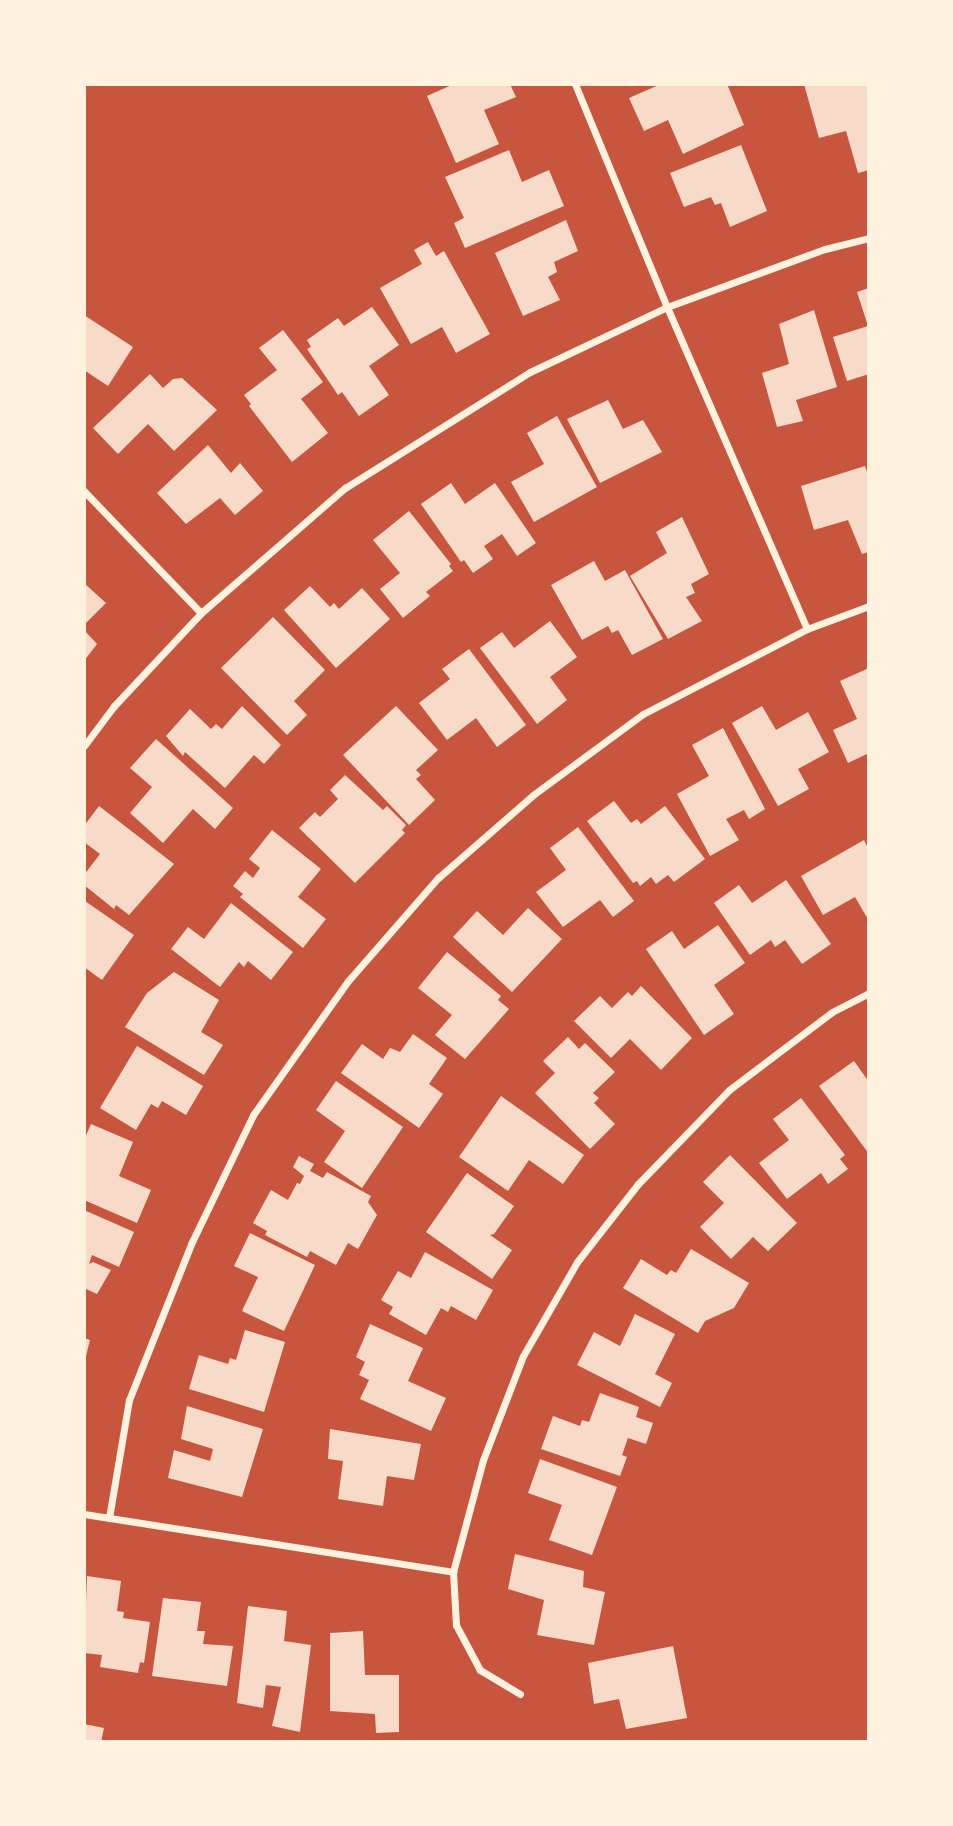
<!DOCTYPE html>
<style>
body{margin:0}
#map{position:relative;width:953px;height:1826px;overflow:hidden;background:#c8553d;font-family:Commissioner,sans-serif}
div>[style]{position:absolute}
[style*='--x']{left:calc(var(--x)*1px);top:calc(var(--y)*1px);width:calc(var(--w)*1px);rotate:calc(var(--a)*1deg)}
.building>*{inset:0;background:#f7dbc8}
.minor>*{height:7px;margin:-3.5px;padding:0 3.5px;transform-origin:3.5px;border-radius:3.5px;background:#fff3e0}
span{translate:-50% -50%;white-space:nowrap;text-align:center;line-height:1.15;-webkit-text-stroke:6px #fff3e0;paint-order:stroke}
.frame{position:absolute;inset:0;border:86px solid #fff3e0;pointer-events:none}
</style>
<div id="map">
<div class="building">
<div style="clip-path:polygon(454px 84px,510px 84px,516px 97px,484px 110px,499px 144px,456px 163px,427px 96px)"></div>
<div style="clip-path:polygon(661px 84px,727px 84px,744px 125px,683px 154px,668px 120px,644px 131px,629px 98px)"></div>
<div style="clip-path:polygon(804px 84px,869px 84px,869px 170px,858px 173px,846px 131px,819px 138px)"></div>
<div style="clip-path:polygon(741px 145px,767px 211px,730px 227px,721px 203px,715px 205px,711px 197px,684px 207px,670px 173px)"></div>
<div style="clip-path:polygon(509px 150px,522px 182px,549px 170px,564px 206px,465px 248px,454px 223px,464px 218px,445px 177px)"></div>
<div style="clip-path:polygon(566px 220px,578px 251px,554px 262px,557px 272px,548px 277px,560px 300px,523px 316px,495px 253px)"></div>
<div style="clip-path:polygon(428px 242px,436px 256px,444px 251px,490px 334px,456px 353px,442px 327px,411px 344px,380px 288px,422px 264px,414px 250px)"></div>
<div style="clip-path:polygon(869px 288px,869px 374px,847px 381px,833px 337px,868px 326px,857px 292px)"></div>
<div style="clip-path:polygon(372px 307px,399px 345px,369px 366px,389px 395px,359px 416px,342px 392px,338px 395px,307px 349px,311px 347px,307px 340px,338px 318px,344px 326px)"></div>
<div style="clip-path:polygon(814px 310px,837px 387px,796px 400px,803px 421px,777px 427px,762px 373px,789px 364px,779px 324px)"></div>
<div style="clip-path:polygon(84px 315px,133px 347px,108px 386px,84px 370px)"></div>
<div style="clip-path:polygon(283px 330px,323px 382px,301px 399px,328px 433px,292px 462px,249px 406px,251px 404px,244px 395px,277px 370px,259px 348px)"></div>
<div style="clip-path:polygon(150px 374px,163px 388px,173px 379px,182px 378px,217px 410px,174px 451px,148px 424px,118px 454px,93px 428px)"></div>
<div style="clip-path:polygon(608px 400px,623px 429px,643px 420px,662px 452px,600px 483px,567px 419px)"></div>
<div style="clip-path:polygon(557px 416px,597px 487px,534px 522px,511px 482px,544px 464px,527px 433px)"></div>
<div style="clip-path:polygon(208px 445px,231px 473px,240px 463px,263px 491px,235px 515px,220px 498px,186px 524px,157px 493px)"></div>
<div style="clip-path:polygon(865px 466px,869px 478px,869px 552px,862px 554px,848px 520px,814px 530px,801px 486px)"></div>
<div style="clip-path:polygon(451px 483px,465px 504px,495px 483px,536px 543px,517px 556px,502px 534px,484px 546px,493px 559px,473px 573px,464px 560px,461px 562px,421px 504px)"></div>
<div style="clip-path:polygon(409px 511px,451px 564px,449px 566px,453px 571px,426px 592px,430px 596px,403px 618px,380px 589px,400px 573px,373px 540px)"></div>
<div style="clip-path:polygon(682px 517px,709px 574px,691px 584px,695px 593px,686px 597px,702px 621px,668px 639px,630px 576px,667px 553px,656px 532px)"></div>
<div style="clip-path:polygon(594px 561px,605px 581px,625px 570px,663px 639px,632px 655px,618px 630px,612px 633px,608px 626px,582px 640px,551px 585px)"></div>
<div style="clip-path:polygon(84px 583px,106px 603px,84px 625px)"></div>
<div style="clip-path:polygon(310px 586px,330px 607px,334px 603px,339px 609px,362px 588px,390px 619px,336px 668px,284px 610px)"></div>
<div style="clip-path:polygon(273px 617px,325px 670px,294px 701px,307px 715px,287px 735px,221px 668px)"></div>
<div style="clip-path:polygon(550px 621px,577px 657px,550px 677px,567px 700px,537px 724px,480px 648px,502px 632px,514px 648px)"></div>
<div style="clip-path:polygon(84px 630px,97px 644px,84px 661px)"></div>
<div style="clip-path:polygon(469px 649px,526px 725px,497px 747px,476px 718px,447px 740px,419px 703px,450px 679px,442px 669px)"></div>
<div style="clip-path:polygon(869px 668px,869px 753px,848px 763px,833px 730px,857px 719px,840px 681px)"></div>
<div style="clip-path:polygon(242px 706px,281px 745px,264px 764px,254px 755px,225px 788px,185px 752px,183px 756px,166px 736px,190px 709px,211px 729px,216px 724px,222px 729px)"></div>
<div style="clip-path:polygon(396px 706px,438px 750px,416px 770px,421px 775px,416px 779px,435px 800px,409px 825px,343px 755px)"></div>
<div style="clip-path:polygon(762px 706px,776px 730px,808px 712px,829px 752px,798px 769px,809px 789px,778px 806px,732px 723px)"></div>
<div style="clip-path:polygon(723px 728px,765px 809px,749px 819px,744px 810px,726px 819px,739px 840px,710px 856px,677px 794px,709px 776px,692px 745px)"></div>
<div style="clip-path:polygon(156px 739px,233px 808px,215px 829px,193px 809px,163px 843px,130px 813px,152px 787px,130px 768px)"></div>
<div style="clip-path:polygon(345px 775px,383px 810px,387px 806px,406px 825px,402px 830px,405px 833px,355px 883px,299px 828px,315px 812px,320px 817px,338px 799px,330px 790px)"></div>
<div style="clip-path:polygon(614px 801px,631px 823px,637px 819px,641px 824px,665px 806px,705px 859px,674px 882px,668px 875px,656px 884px,651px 877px,640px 886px,637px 881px,633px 883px,587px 821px)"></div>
<div style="clip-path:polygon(99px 806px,174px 864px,129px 915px,116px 905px,114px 909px,84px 885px,84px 875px,100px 854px,84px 842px,84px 826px)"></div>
<div style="clip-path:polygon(578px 827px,634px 901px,613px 917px,600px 900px,563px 927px,536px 892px,566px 870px,550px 848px)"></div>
<div style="clip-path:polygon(272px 830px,321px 869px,298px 897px,326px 919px,303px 948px,240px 897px,243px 894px,233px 886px,245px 871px,253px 878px,260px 868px,249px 859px)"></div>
<div style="clip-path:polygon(864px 840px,869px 850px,869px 921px,855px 897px,823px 915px,801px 876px)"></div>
<div style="clip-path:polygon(786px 880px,831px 944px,802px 964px,785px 940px,775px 947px,771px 940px,750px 955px,714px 903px,739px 885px,752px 903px)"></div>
<div style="clip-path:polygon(85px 901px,134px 935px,102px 980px,84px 967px)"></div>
<div style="clip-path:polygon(231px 903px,293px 952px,271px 980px,248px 961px,244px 967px,239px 962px,220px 987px,171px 949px,188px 927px,204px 939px)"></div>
<div style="clip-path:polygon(528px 908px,562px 939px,512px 992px,453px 937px,477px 911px,503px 935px)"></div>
<div style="clip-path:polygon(718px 925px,745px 963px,714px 985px,734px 1014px,704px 1035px,646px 949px,672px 931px,684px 949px)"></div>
<div style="clip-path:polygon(447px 952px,501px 996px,498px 1000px,509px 1009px,465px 1059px,435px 1035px,452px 1015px,418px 988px)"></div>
<div style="clip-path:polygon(174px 972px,219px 1000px,201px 1032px,223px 1045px,204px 1075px,125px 1027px,147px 993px)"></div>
<div style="clip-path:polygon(641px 986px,692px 1038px,661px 1070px,630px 1039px,611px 1058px,574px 1021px,600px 996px,612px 1008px,628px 992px,632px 996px)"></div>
<div style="clip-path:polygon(413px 1034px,447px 1058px,429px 1084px,443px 1094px,419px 1128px,341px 1073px,362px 1044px,383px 1059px,390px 1048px,400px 1052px)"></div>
<div style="clip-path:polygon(568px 1037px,579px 1049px,585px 1043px,615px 1072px,593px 1093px,599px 1098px,594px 1103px,615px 1124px,590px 1149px,535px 1093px,555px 1073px,543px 1061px)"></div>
<div style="clip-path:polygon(137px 1046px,203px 1086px,186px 1115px,162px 1101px,158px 1108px,151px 1104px,136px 1130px,100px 1108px)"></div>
<div style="clip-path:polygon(854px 1061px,869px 1082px,869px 1154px,819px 1086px)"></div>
<div style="clip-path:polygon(336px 1081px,403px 1127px,362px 1188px,324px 1162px,345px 1131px,316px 1110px)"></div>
<div style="clip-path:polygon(501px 1096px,584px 1155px,563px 1184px,529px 1160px,508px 1191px,459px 1157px)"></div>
<div style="clip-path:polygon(801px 1098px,845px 1155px,840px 1159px,848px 1169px,828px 1184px,821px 1173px,787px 1199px,759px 1163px,789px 1140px,773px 1119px)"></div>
<div style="clip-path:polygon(91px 1124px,133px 1142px,119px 1176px,151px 1190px,137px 1223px,84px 1200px,84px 1140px)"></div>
<div style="clip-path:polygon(730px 1155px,797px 1223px,768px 1251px,753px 1237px,731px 1259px,700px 1227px,724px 1203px,703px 1182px)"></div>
<div style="clip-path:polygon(299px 1156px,314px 1164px,310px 1171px,323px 1178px,327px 1172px,371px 1196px,368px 1202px,377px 1215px,358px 1249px,348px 1243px,336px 1265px,310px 1251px,307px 1257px,265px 1235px,267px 1231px,253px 1223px,271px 1190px,288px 1200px,297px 1183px,300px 1184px,304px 1176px,293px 1167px)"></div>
<div style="clip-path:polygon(467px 1173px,514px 1206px,494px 1234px,490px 1235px,512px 1250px,492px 1279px,426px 1232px)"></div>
<div style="clip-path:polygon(84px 1210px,134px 1232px,119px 1267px,92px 1255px,89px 1264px,93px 1262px,111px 1270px,97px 1294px,84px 1288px)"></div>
<div style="clip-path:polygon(250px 1233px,315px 1265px,284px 1331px,242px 1311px,258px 1277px,234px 1266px)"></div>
<div style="clip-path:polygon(691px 1249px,749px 1283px,734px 1308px,705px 1321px,698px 1333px,623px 1288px,641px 1259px,667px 1275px,671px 1270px,676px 1273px)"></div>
<div style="clip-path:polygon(425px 1252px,493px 1290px,476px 1320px,451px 1306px,448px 1312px,441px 1308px,426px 1335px,389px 1314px,393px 1307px,381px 1300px,398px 1271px,411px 1278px)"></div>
<div style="clip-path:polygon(635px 1314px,675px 1334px,655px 1374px,672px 1383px,660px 1407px,577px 1365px,594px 1332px,620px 1346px)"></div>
<div style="clip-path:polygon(370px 1324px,423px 1348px,408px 1381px,446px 1398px,431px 1431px,360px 1399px,369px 1380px,359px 1375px,365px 1362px,356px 1357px)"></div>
<div style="clip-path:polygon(245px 1330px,285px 1342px,264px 1412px,189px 1389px,199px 1355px,228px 1364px,230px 1358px,236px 1360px)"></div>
<div style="clip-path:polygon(84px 1338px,90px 1340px,85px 1360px,84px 1360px)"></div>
<div style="clip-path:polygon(600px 1393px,639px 1407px,636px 1417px,653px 1423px,646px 1444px,628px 1438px,622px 1455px,627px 1457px,620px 1476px,541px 1449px,553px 1416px,580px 1426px,582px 1420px,589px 1422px)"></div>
<div style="clip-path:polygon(187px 1406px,263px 1429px,242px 1497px,168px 1478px,174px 1450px,210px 1461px,213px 1449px,181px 1439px)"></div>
<div style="clip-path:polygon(330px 1429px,421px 1444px,414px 1480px,387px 1476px,383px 1506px,338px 1499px,343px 1461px,328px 1459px)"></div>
<div style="clip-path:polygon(540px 1459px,617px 1487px,592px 1555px,549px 1540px,562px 1505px,528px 1493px)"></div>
<div style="clip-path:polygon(515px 1554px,584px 1571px,583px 1587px,605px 1592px,594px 1645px,537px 1635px,544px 1600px,508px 1589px)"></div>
<div style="clip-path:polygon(87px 1576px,121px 1581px,117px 1611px,124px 1612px,123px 1618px,150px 1622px,144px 1663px,140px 1662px,138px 1673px,100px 1667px,102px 1655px,84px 1653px)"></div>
<div style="clip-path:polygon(163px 1598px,201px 1602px,197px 1631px,205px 1631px,203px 1644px,233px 1646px,227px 1686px,152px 1676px)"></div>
<div style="clip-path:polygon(248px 1606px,287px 1611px,284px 1641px,311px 1645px,300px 1732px,272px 1726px,281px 1687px,266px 1685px,263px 1708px,237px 1703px)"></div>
<div style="clip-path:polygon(363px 1631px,365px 1675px,399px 1675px,399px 1732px,376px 1733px,375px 1714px,330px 1711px,330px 1633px)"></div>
<div style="clip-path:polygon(673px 1646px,687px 1718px,626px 1729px,619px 1699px,594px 1704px,588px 1663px)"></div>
<div style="clip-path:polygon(84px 1724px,104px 1728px,101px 1742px,84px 1742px)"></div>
</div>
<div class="minor">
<div style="--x:575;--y:84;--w:241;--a:67.6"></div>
<div style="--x:667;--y:307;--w:351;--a:66.5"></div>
<div style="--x:84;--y:491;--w:169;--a:46.2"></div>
<div style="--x:84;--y:746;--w:50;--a:-53.1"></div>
<div style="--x:114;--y:706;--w:127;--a:-46.9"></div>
<div style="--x:201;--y:613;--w:191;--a:-41"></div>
<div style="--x:345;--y:488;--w:218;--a:-32.1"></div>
<div style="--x:530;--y:372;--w:152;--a:-25.4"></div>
<div style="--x:667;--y:307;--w:168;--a:-20.2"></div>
<div style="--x:825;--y:249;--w:45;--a:-14"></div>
<div style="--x:84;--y:1514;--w:374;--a:8.9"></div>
<div style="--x:109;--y:1518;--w:120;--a:-80.4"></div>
<div style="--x:129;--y:1400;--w:168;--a:-68.3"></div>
<div style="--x:191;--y:1244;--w:143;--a:-64.3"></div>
<div style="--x:253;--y:1115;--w:164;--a:-54.7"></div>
<div style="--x:348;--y:981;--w:137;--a:-48.9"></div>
<div style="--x:438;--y:878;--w:126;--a:-41.1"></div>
<div style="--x:533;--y:795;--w:137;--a:-36.4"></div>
<div style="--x:643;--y:714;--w:185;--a:-27.4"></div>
<div style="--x:807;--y:629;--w:66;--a:-20.4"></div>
<div style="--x:520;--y:1694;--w:47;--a:-149"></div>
<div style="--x:480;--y:1670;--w:51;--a:-118.1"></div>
<div style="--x:456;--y:1625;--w:53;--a:-93.2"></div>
<div style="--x:453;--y:1572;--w:116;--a:-75"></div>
<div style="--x:483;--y:1460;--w:111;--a:-69"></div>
<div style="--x:523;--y:1356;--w:108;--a:-60.1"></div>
<div style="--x:577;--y:1262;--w:99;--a:-52"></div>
<div style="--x:638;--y:1184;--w:131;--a:-45.9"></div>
<div style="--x:729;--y:1090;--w:129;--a:-37.1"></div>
<div style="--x:832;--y:1012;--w:42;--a:-27.2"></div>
</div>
<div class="frame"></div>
</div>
